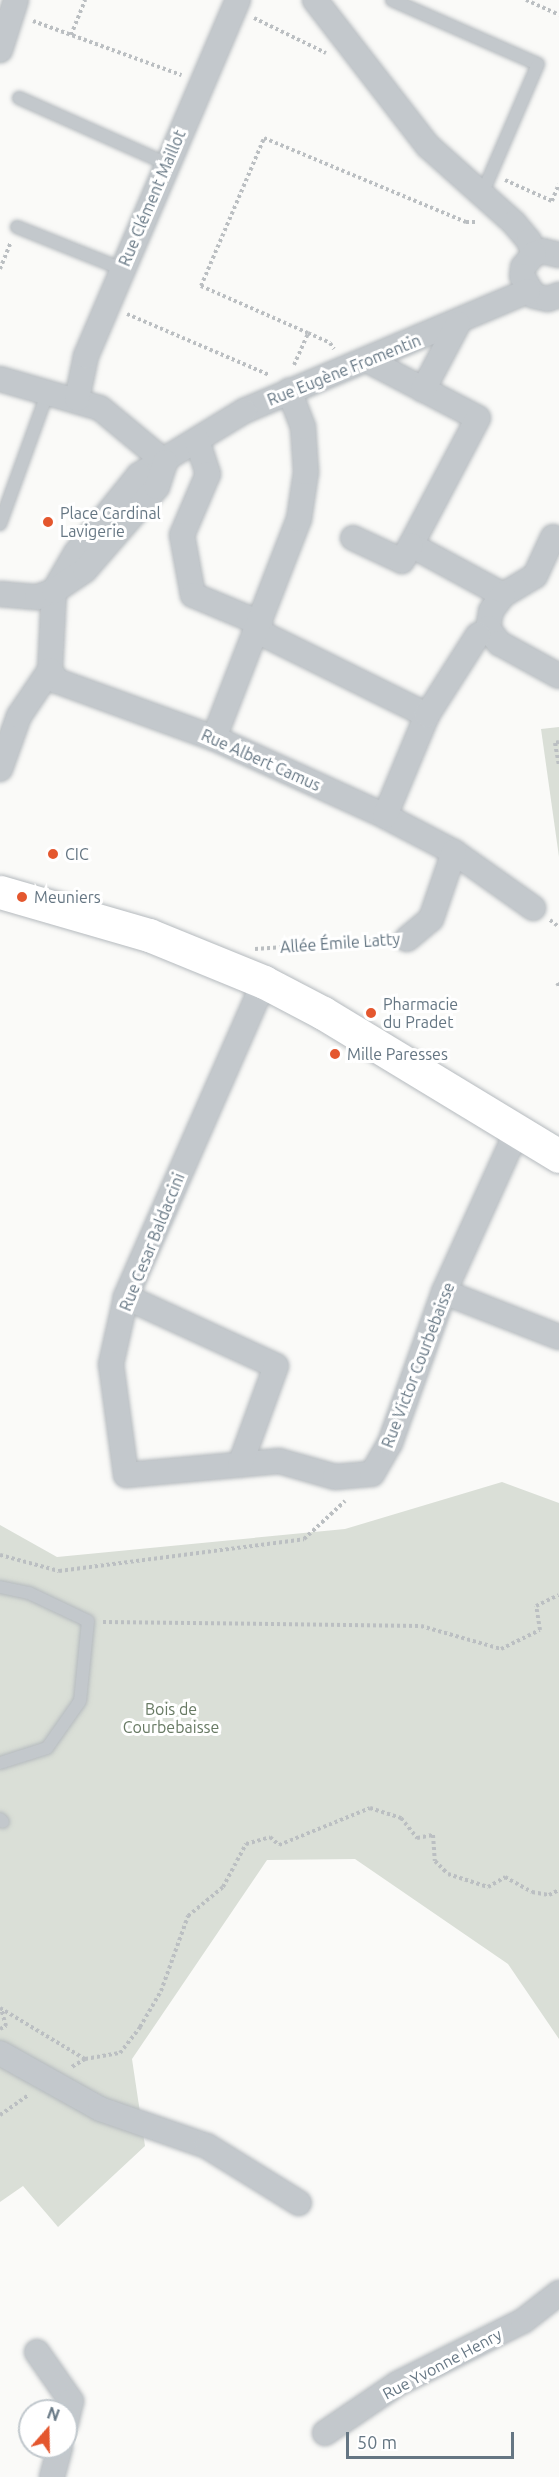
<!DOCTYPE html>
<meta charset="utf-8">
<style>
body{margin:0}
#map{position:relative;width:559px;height:2477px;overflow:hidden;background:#fafaf8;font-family:Ubuntu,sans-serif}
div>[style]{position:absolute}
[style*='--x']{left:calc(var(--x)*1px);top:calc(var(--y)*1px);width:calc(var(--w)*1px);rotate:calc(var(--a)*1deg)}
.green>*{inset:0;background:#dadfd7}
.path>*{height:4px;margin-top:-2px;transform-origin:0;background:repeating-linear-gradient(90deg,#bbbfc2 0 3px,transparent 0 6px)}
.roads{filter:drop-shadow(0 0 2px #b5babe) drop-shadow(0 0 2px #b5babe)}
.lane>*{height:12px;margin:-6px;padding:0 6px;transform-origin:6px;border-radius:6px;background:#c3c8cc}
.street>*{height:24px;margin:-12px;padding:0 12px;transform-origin:12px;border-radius:12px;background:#c3c8cc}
.primary>*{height:33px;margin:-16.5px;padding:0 16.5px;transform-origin:16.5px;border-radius:16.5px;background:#fff}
.dots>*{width:16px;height:16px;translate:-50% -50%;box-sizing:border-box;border:3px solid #fff;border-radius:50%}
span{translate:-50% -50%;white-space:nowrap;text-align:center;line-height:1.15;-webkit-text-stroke:6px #fff;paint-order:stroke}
.street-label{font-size:16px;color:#657683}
.poi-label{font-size:16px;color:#657683}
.left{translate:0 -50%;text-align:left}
.park-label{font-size:16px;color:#687a64}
.north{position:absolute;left:18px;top:2399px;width:60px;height:60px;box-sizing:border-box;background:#fff;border:2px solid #c1c8cd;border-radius:50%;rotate:20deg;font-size:16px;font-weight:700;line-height:24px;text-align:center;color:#657683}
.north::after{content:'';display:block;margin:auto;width:21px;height:27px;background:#e4572e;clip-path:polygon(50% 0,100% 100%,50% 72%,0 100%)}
.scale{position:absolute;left:346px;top:2432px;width:168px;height:27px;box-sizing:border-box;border:3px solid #657683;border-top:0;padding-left:8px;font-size:18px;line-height:21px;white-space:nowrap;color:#657683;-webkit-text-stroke:4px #fff;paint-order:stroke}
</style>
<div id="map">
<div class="green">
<div style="clip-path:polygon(559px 727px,559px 857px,541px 729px)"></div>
<div style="clip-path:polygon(502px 1482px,559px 1503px,559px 2039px,508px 1964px,355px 1859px,267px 1860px,132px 2059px,145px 2146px,58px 2227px,23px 2186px,0 2202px,0 1525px,57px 1557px,345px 1529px)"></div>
</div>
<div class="path">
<div style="--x:526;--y:0;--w:36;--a:24"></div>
<div style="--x:254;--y:18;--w:80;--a:25.9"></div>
<div style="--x:33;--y:21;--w:158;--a:20"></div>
<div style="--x:71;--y:35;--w:38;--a:-68"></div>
<div style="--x:505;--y:180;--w:51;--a:24.1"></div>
<div style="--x:552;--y:201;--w:18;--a:-68"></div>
<div style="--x:0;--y:269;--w:29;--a:-68"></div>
<div style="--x:127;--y:314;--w:155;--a:23.2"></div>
<div style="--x:308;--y:333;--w:24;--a:24"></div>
<div style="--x:330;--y:343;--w:7;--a:56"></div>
<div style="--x:294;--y:365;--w:35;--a:-66"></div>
<div style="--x:308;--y:333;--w:117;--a:-156.3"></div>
<div style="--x:201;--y:286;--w:161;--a:-66.9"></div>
<div style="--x:264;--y:138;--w:219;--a:22.6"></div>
<div style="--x:466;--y:222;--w:11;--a:0"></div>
<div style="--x:559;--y:742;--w:4;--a:166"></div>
<div style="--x:555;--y:743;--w:23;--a:80"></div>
<div style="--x:550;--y:920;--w:11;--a:38"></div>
<div style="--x:255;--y:949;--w:131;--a:-3.9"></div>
<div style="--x:557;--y:983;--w:4;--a:56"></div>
<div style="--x:0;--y:1555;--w:61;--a:15.2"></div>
<div style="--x:59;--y:1571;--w:247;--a:-7.4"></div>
<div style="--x:304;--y:1539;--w:56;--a:-42.8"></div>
<div style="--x:103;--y:1622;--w:318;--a:0.7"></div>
<div style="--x:421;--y:1626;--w:83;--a:16"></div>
<div style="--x:501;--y:1649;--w:43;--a:-26"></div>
<div style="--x:540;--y:1630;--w:24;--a:-99"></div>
<div style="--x:536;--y:1606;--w:25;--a:-26"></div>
<div style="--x:0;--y:2008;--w:99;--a:31"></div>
<div style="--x:85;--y:2059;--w:17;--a:149"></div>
<div style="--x:0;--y:2029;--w:7;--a:-27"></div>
<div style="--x:6;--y:2026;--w:18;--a:-106"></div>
<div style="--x:85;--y:2059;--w:36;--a:-10"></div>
<div style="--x:120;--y:2053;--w:33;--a:-52"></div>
<div style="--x:140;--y:2027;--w:42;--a:-59.7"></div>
<div style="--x:161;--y:1991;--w:80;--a:-70.2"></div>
<div style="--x:188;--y:1916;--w:45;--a:-39.6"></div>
<div style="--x:223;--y:1887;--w:49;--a:-61.9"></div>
<div style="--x:246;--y:1844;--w:25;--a:-16"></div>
<div style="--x:270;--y:1837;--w:12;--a:42"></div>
<div style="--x:279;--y:1845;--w:98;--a:-22.1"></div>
<div style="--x:370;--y:1808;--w:33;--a:18"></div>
<div style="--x:401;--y:1818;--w:26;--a:51"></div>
<div style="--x:417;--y:1838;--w:16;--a:-11"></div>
<div style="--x:433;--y:1835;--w:26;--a:86"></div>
<div style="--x:435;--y:1861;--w:18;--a:45"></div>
<div style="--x:448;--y:1874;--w:42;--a:18"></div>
<div style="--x:488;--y:1887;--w:20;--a:-30"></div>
<div style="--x:505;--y:1877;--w:31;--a:29"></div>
<div style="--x:532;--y:1892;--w:17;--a:10"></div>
<div style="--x:549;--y:1895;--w:11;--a:-27"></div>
<div style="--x:0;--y:2115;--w:35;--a:-35"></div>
</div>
<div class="roads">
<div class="lane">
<div style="--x:392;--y:0;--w:159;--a:23.7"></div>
<div style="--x:538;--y:64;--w:142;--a:113.3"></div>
<div style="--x:19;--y:98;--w:162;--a:24"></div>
<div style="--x:17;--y:227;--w:113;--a:21.8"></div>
<div style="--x:0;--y:524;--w:138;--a:-70.1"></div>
<div style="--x:0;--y:1587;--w:30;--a:12"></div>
<div style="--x:29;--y:1593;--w:65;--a:25.4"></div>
<div style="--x:88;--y:1621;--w:80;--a:95.7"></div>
<div style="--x:80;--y:1701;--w:57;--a:125.1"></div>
<div style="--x:47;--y:1748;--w:49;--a:162.3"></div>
<div style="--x:0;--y:1819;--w:4;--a:45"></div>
</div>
<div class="street">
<div style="--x:315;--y:0;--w:185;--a:52.3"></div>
<div style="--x:428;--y:146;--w:115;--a:41.8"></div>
<div style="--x:514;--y:223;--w:23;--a:50"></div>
<div style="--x:529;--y:241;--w:14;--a:69"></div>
<div style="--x:0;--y:50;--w:52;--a:-72.3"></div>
<div style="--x:559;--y:255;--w:16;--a:-166"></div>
<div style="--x:543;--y:251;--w:9;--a:162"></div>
<div style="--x:534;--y:254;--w:17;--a:130"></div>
<div style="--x:523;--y:267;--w:9;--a:96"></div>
<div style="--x:522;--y:276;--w:23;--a:59"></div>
<div style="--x:534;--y:296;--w:14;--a:12"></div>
<div style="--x:548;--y:299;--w:12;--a:-20"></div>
<div style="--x:528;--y:291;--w:308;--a:157.1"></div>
<div style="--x:244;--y:411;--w:123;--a:148.6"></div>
<div style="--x:139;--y:475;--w:100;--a:128.9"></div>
<div style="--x:76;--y:553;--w:44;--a:120.1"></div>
<div style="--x:54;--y:591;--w:79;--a:92.9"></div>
<div style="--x:50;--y:670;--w:13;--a:58"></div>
<div style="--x:57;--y:681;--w:167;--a:20"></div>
<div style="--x:214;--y:738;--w:188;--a:24.5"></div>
<div style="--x:385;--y:816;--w:78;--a:27.6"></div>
<div style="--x:454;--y:852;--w:97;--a:35.3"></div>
<div style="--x:367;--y:360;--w:125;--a:27.6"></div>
<div style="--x:478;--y:418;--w:144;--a:117.8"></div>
<div style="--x:411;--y:545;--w:105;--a:28.5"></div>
<div style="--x:503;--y:595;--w:37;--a:-31"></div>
<div style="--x:535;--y:576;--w:43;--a:-65.2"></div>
<div style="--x:0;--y:379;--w:104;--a:16.2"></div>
<div style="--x:100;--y:408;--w:85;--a:39.7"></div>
<div style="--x:423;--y:390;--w:75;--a:-62.1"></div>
<div style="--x:77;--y:399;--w:44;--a:-78.2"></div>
<div style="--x:86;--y:356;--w:387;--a:-66.9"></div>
<div style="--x:197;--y:440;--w:36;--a:72"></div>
<div style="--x:208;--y:474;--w:66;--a:113.1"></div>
<div style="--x:182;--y:535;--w:61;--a:79.6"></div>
<div style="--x:193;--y:595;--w:73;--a:22.7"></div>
<div style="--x:353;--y:538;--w:54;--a:25.1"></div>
<div style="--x:402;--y:561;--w:18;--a:-61"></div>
<div style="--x:0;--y:594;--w:37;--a:5"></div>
<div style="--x:37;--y:597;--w:18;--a:-19"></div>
<div style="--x:54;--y:591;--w:37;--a:-34"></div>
<div style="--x:85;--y:570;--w:110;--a:-49.1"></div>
<div style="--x:157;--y:487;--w:26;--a:-72"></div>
<div style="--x:503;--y:595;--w:20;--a:127"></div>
<div style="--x:491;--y:611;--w:17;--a:100"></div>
<div style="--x:488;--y:628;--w:19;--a:54"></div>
<div style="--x:499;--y:643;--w:68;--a:28.8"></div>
<div style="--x:257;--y:631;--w:190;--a:26.3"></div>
<div style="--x:214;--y:738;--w:235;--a:-68.8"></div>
<div style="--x:299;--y:519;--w:48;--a:-81.5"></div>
<div style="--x:306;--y:472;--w:45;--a:-93.8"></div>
<div style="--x:303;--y:427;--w:39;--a:-111"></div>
<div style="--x:0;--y:769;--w:56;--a:-70.3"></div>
<div style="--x:19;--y:716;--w:55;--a:-56"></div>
<div style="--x:385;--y:816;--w:109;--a:-67.4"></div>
<div style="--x:427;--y:715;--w:95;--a:-57.5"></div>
<div style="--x:407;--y:939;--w:31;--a:-40"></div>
<div style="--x:431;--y:919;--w:71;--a:-71.1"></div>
<div style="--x:264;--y:982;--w:344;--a:113.7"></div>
<div style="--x:126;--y:1297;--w:69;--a:102.6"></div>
<div style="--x:111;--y:1364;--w:112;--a:82.3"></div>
<div style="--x:126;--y:1475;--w:154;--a:-5.2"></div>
<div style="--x:279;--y:1461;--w:58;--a:15.9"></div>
<div style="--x:335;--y:1477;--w:37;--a:-5"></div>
<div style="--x:372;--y:1474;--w:36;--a:-60"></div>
<div style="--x:390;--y:1443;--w:160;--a:-70.3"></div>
<div style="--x:444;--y:1292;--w:177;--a:-65.6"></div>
<div style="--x:444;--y:1292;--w:123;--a:21.4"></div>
<div style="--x:126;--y:1297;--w:165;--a:24.7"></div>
<div style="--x:276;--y:1366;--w:105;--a:110"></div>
<div style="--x:0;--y:2053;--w:115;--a:29.2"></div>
<div style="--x:100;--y:2109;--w:113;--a:19.1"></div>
<div style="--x:207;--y:2146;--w:108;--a:31.8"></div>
<div style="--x:37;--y:2352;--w:60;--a:55.2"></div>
<div style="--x:71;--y:2401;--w:23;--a:103"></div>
<div style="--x:325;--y:2433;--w:87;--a:-34.2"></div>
<div style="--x:397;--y:2384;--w:141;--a:-26.6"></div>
<div style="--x:523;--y:2321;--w:46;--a:-37.9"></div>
<div style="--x:52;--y:2477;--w:31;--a:-75"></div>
</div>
<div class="primary">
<div style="--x:0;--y:892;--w:155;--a:16.1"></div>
<div style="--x:149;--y:935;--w:124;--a:22.2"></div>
<div style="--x:264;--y:982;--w:67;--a:27.7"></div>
<div style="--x:323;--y:1013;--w:276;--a:31.2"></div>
</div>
</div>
<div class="dots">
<div style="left:48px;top:522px;background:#e4572e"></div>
<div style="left:53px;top:854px;background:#e4572e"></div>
<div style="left:22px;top:897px;background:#e4572e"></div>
<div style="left:371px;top:1013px;background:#e4572e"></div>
<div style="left:335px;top:1054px;background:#e4572e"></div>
</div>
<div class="street-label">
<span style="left:152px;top:198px;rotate:-67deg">Rue Clément Maillot</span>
<span style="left:344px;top:370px;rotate:-22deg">Rue Eugène Fromentin</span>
<span style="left:261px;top:760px;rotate:24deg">Rue Albert Camus</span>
<span style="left:340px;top:943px;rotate:-4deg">Allée Émile Latty</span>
<span style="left:152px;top:1242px;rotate:-68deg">Rue Cesar Baldaccini</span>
<span style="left:418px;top:1365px;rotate:-69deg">Rue Victor Courbebaisse</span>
<span style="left:442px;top:2364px;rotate:-28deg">Rue Yvonne Henry</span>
</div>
<div class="poi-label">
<span class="left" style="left:60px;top:522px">Place Cardinal<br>Lavigerie</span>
<span class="left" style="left:65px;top:854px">CIC</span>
<span class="left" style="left:34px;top:897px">Meuniers</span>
<span class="left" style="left:383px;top:1013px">Pharmacie<br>du Pradet</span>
<span class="left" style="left:347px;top:1054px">Mille Paresses</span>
</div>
<div class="park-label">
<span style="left:171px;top:1718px">Bois de<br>Courbebaisse</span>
</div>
<div class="north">N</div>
<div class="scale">50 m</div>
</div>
